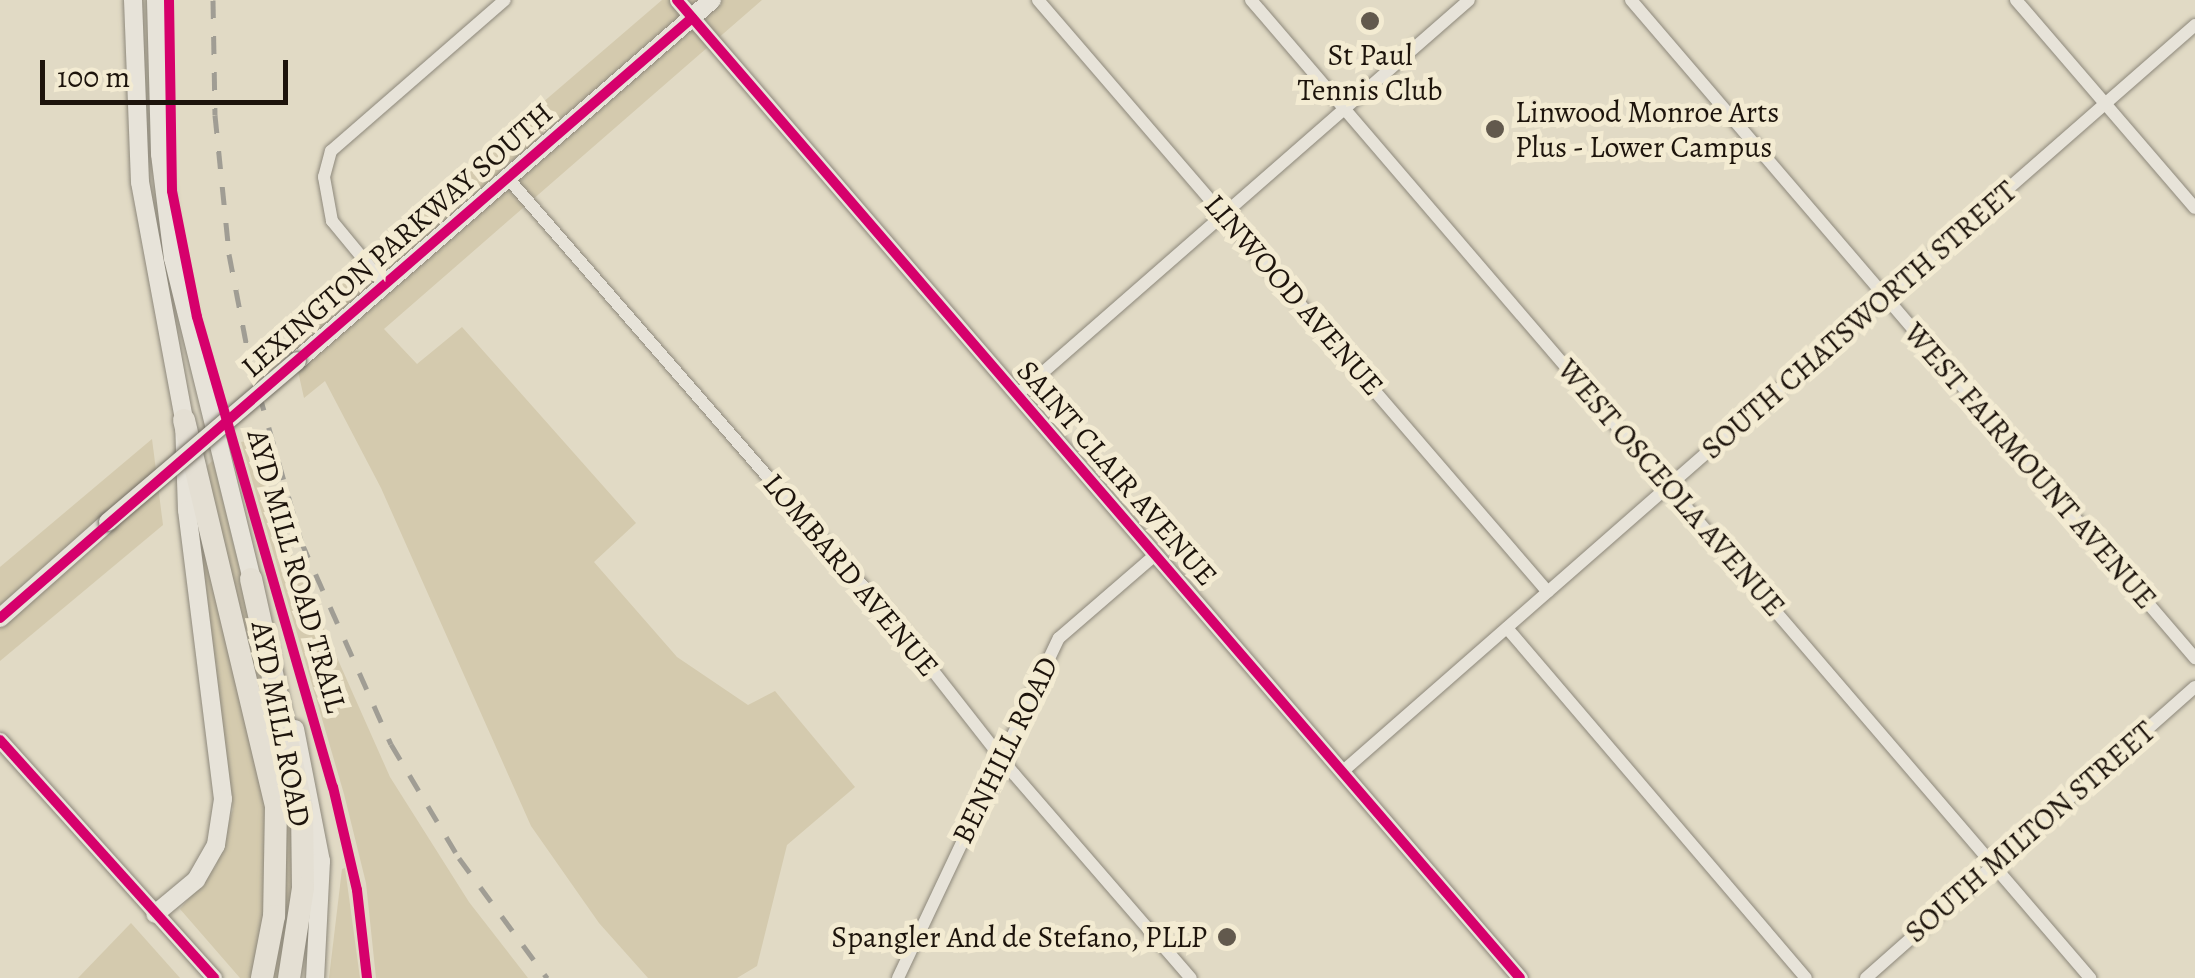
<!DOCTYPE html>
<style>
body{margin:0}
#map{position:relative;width:2195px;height:978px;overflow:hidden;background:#e1dac5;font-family:Alegreya,serif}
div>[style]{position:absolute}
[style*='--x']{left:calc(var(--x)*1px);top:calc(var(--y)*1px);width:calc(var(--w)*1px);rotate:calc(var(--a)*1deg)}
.green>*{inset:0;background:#d4caae}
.roads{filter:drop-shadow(0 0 2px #8d887b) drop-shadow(0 0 2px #8d887b)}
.minor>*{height:12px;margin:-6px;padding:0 6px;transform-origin:6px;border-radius:6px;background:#e7e3d9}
.tertiary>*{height:15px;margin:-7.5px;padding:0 7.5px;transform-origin:7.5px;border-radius:7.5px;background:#e7e3d9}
.secondary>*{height:18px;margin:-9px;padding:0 9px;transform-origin:9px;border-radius:9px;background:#e7e3d9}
.motorway>*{height:22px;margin:-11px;padding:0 11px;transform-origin:11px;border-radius:11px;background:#e4dfd3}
.rail>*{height:5px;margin-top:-2.5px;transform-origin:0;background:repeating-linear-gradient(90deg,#a09d94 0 18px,transparent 0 36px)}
.bridges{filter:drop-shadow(0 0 2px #726d63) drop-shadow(0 0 2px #726d63)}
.secondary-bridge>*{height:18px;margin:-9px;padding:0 9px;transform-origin:9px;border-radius:9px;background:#e7e3d9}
.cycleway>*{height:10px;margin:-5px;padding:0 5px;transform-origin:5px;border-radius:5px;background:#d6006c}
.dots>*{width:28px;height:28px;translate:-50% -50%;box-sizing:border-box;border:5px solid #f3ebd2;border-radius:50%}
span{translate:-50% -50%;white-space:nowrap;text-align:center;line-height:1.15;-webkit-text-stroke:10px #f3ebd2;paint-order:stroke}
.poi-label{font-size:30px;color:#1d140c}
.left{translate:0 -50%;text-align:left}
.right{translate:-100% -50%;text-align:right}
.street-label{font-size:30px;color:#1d140c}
.scale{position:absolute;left:40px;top:60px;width:248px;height:45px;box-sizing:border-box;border:5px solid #1d140c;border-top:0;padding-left:12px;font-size:30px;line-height:35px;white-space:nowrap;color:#1d140c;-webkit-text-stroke:8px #f3ebd2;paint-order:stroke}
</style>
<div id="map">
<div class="green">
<div style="clip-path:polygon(662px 0,762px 0,384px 329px,417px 364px,462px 327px,636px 523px,594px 562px,677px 657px,748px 705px,775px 691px,855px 787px,787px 845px,757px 966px,737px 978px,648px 978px,599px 923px,531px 826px,381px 488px,325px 381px,304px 398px,287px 322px)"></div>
<div style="clip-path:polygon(152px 439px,163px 525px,0 661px,0 567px)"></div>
<div style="clip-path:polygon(254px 439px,283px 536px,390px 777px,469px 902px,528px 978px,376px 978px,366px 883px,344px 794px,241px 442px)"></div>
<div style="clip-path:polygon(213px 460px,299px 814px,284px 978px,270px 978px,286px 877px,283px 789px,206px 467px)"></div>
<div style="clip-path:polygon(198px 521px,257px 744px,272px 853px,255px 978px,240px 978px,180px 909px,216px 866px,233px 809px)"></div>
<div style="clip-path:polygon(345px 868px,360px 978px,329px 978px,342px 869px)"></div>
<div style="clip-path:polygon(131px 923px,180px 978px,78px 978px)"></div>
</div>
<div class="roads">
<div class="minor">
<div style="--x:1038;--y:0;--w:781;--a:49.26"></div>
<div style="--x:1251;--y:0;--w:1289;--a:49.37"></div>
<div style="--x:1631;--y:0;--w:867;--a:49.4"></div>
<div style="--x:2016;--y:0;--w:274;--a:49.3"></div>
<div style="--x:506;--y:176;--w:602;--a:48.98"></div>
<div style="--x:901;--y:630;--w:183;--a:51.9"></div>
<div style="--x:1014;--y:774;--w:270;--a:49.1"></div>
<div style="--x:384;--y:284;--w:82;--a:-129.5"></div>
<div style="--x:332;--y:221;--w:45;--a:-100.3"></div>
<div style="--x:324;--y:177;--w:27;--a:-75"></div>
<div style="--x:331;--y:151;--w:230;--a:-41"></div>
<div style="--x:1017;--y:395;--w:600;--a:-41.15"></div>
<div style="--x:1507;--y:628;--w:460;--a:49.5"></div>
<div style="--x:1342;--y:772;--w:1134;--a:-41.21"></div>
<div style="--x:898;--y:978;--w:376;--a:-64.7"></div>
<div style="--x:1059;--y:638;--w:127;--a:-40.8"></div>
<div style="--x:1866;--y:978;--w:439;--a:-41.5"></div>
</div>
<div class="tertiary">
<div style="--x:677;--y:0;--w:1291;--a:49.24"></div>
<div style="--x:0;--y:740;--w:320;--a:48"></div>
</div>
<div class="secondary">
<div style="--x:133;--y:0;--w:182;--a:87.8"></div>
<div style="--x:140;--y:182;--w:242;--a:79.5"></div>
<div style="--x:184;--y:420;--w:90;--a:88.1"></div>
<div style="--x:187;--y:510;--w:291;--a:82.9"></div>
<div style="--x:223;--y:799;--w:47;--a:98.7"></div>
<div style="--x:216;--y:845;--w:40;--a:119.7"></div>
<div style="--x:196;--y:880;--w:53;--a:140.3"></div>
<div style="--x:156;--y:0;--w:154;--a:88.5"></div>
<div style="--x:160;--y:154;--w:105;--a:82.9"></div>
<div style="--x:173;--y:258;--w:341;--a:76.2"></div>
<div style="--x:297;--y:361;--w:550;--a:-41.02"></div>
<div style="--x:0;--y:618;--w:144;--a:-41.6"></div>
<div style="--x:295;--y:729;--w:135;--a:78.9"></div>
<div style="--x:321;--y:861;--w:117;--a:92.9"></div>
</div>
<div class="motorway">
<div style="--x:184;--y:420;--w:397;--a:76.6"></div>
<div style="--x:276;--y:806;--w:110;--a:91"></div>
<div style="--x:274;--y:916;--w:63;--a:101"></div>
<div style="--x:251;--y:579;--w:234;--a:77.4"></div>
<div style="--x:302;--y:807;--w:81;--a:89.3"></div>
<div style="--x:303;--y:888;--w:91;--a:98.8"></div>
</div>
</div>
<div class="rail">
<div style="--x:213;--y:0;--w:115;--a:89"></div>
<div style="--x:215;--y:115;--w:140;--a:84.2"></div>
<div style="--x:229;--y:254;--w:106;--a:79.1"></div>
<div style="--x:249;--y:358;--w:190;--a:74.1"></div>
<div style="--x:301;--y:541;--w:222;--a:66.1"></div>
<div style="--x:391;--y:744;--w:133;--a:59.2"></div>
<div style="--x:459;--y:858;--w:149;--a:53.7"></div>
</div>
<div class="bridges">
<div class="secondary-bridge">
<div style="--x:108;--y:522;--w:248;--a:-40.4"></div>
</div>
</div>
<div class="cycleway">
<div style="--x:169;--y:0;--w:191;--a:89.1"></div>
<div style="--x:172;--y:191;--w:128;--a:78.8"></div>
<div style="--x:197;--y:317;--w:489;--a:73.9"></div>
<div style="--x:333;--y:787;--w:106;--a:76.9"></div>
<div style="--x:357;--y:890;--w:89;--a:83.5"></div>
<div style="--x:677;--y:0;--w:1291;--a:49.24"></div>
<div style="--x:0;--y:618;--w:916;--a:-40.93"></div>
<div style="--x:0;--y:740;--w:320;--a:48"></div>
</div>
<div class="dots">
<div style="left:1370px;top:21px;background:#62594d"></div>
<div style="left:1495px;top:129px;background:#62594d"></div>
<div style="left:1227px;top:937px;background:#62594d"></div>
</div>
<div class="poi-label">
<span style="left:1370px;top:72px">St Paul<br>Tennis Club</span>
<span class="left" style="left:1515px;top:129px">Linwood Monroe Arts<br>Plus - Lower Campus</span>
<span class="right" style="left:1207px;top:937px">Spangler And de Stefano, PLLP</span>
</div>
<div class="street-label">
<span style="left:397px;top:240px;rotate:-41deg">LEXINGTON PARKWAY SOUTH</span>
<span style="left:1294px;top:295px;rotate:49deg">LINWOOD AVENUE</span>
<span style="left:1859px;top:320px;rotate:-41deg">SOUTH CHATSWORTH STREET</span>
<span style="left:2030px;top:466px;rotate:49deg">WEST FAIRMOUNT AVENUE</span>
<span style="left:1117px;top:473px;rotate:49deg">SAINT CLAIR AVENUE</span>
<span style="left:1671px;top:488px;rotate:49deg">WEST OSCEOLA AVENUE</span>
<span style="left:297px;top:571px;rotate:74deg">AYD MILL ROAD TRAIL</span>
<span style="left:851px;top:575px;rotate:50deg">LOMBARD AVENUE</span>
<span style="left:281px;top:724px;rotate:79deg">AYD MILL ROAD</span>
<span style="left:1005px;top:750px;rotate:-64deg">BENHILL ROAD</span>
<span style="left:2030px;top:832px;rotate:-41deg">SOUTH MILTON STREET</span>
</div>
<div class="scale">100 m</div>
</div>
